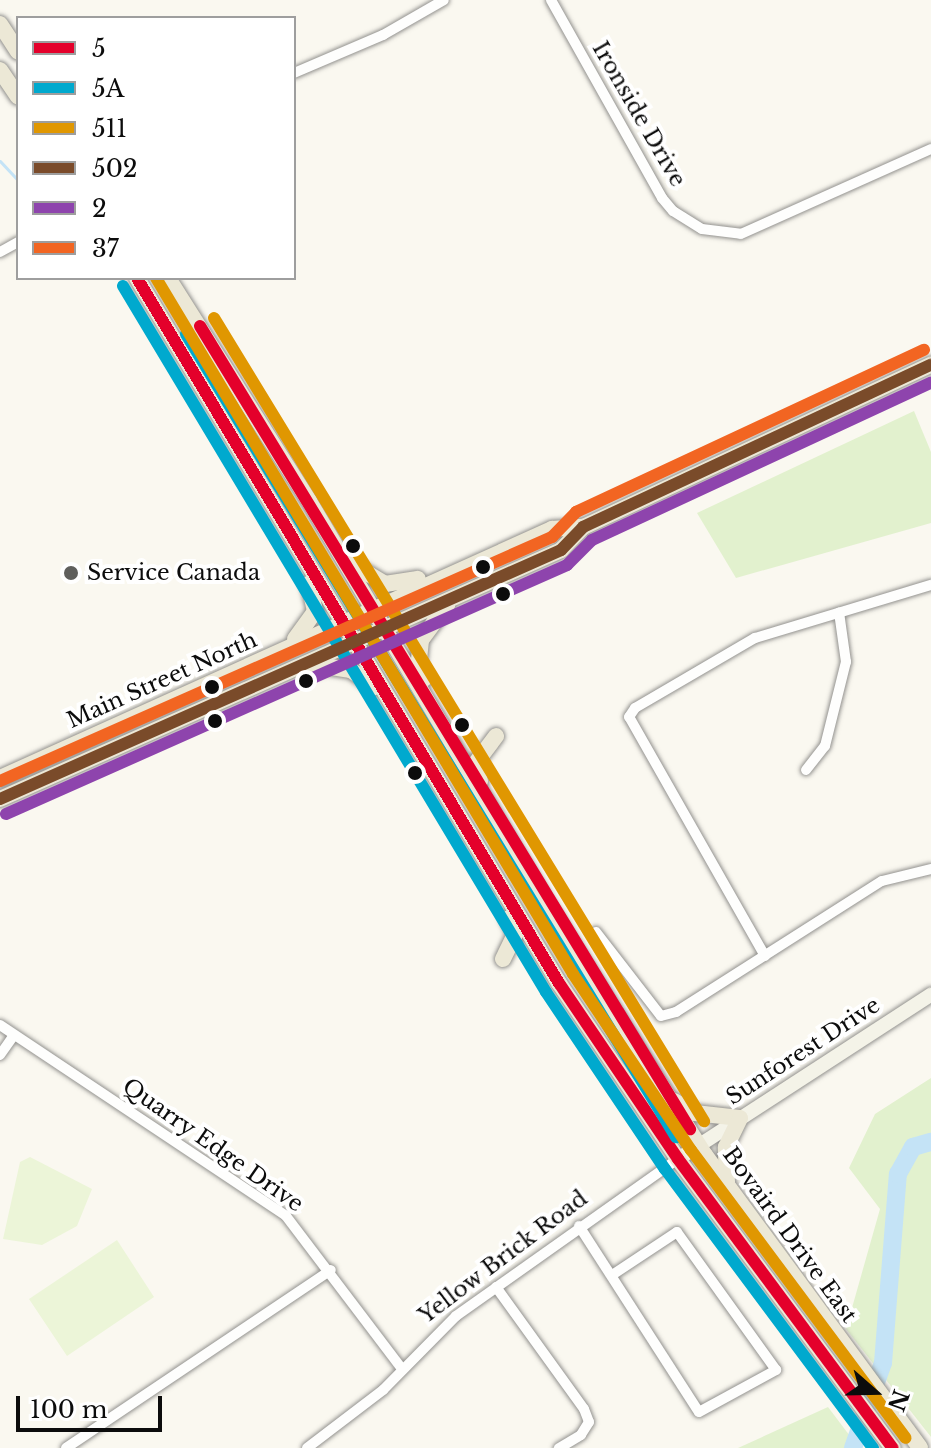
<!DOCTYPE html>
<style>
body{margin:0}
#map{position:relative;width:931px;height:1448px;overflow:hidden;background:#faf8f0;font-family:"Libre Baskerville",serif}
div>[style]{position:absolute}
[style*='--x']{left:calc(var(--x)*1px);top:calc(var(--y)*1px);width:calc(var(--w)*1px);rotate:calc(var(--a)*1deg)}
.green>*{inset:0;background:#e2f1ce}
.pitch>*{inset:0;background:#ecf5d8}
.stream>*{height:3px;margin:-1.5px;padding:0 1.5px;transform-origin:1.5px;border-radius:1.5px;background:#c4e3f6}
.river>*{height:18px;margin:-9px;padding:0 9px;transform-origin:9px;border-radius:9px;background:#c4e3f6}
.roads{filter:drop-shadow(0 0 2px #93928f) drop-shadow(0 0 2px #93928f)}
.street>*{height:10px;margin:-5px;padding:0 5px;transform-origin:5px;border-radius:5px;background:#fefefd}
.secondary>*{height:14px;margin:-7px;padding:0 7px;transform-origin:7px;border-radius:7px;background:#f4f3e8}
.primary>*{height:16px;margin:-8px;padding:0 8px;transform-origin:8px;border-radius:8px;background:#ece8d6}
.bus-1>*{height:12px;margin:-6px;padding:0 6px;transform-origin:6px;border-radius:6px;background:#e4002b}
.bus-2>*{height:12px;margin:-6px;padding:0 6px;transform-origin:6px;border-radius:6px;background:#00a9ce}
.bus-3>*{height:12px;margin:-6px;padding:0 6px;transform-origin:6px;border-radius:6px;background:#e09701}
.bus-4>*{height:12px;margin:-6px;padding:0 6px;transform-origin:6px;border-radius:6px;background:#7a4b2a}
.bus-5>*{height:12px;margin:-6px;padding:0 6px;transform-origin:6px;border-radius:6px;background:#8e44ad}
.bus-6>*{height:12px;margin:-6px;padding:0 6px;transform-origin:6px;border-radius:6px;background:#f26522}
.dots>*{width:22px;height:22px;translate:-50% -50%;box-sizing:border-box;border:4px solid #fff;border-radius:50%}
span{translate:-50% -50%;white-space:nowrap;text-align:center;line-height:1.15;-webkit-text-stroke:8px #fff;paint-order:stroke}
.street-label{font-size:22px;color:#0c0c0c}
.poi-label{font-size:22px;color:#0c0c0c}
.left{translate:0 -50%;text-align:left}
.legend{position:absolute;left:16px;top:16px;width:280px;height:264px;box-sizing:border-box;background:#fff;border:2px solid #9e9e9e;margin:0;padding:10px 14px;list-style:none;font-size:24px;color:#0c0c0c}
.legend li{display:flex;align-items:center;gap:16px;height:40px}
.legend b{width:40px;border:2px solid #9e9e9e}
.north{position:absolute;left:835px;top:1352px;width:80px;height:80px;-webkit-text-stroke:6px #fff;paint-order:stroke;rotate:110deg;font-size:22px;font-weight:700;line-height:32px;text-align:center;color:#0c0c0c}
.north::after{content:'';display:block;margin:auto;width:28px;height:36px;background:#0c0c0c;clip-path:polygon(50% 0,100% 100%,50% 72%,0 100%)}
.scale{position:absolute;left:16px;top:1396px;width:146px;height:36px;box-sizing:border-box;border:4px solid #0c0c0c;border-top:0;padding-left:10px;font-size:24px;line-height:28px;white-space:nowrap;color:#0c0c0c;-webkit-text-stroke:6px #fff;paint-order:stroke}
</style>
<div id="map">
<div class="green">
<div style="clip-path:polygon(914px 411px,931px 452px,931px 523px,736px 578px,697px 513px)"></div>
<div style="clip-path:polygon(931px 1078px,931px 1437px,846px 1329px,880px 1209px,849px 1168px,875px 1114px)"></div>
<div style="clip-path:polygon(828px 1407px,859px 1448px,738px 1448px)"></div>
</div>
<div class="pitch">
<div style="clip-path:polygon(30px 1157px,92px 1189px,77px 1226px,42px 1245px,3px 1239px,20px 1162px)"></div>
<div style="clip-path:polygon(117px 1240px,154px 1297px,67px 1356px,29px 1299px)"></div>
</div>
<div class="stream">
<div style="--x:0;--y:161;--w:26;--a:47"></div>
</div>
<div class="river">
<div style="--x:853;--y:1448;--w:90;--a:-70.6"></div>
<div style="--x:883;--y:1363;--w:190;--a:-85.5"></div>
<div style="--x:898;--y:1174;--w:31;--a:-61"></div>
<div style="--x:913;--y:1147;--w:19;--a:-16"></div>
</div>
<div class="roads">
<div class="street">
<div style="--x:551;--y:0;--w:227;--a:60.7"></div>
<div style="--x:662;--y:198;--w:17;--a:50"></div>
<div style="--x:673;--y:211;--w:34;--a:32"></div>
<div style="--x:702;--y:229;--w:39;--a:7"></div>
<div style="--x:741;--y:234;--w:208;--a:-24.1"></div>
<div style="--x:294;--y:73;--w:97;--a:-23.1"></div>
<div style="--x:383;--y:35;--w:70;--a:-29.8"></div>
<div style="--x:0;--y:252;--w:21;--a:-29"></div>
<div style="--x:806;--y:770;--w:31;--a:-52"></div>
<div style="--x:825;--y:746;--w:87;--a:-76"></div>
<div style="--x:846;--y:662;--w:50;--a:-98"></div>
<div style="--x:596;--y:932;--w:106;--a:52.3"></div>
<div style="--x:661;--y:1016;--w:16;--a:-15"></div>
<div style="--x:676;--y:1012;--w:244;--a:-32.5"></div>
<div style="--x:882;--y:881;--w:50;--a:-13.8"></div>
<div style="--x:765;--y:956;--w:275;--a:-119.6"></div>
<div style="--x:629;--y:717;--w:11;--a:-56"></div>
<div style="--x:635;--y:708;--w:139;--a:-30.3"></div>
<div style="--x:755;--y:638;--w:184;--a:-16.8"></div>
<div style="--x:0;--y:1025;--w:344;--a:33.7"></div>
<div style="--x:286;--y:1216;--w:192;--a:52.8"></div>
<div style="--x:0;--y:1055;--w:24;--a:-55"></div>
<div style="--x:579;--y:1226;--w:221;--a:57.2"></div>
<div style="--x:699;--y:1412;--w:88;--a:-28.6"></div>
<div style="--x:776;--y:1370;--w:170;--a:-125.7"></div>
<div style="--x:677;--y:1232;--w:78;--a:146.5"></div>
<div style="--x:496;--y:1287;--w:150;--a:54.2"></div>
<div style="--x:584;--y:1409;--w:14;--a:69"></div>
<div style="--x:589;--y:1422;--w:15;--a:122"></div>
<div style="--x:581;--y:1435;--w:26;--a:149"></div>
<div style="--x:66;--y:1448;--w:319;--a:-33.9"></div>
<div style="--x:307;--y:1448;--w:96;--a:-37.3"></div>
<div style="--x:383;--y:1390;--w:104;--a:-45.4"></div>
<div style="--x:456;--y:1316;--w:272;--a:-35.3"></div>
</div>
<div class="secondary">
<div style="--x:678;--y:1159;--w:302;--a:-33"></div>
</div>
<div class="primary">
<div style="--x:0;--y:24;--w:33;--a:57"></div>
<div style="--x:0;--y:70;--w:32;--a:56"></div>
<div style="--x:137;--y:278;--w:822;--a:59.1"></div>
<div style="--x:559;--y:983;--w:212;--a:55.9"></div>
<div style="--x:678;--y:1159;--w:360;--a:53.4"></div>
<div style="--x:168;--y:278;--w:264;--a:57.7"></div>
<div style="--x:309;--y:501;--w:479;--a:59.4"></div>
<div style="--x:553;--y:913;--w:286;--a:57.9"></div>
<div style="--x:705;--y:1155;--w:363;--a:53.7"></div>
<div style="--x:352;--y:564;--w:39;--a:31"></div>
<div style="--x:385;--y:584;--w:33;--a:-9"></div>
<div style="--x:295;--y:639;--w:34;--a:-54"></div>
<div style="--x:315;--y:611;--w:28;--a:-103"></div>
<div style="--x:312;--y:671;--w:14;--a:-21"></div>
<div style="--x:325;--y:666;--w:26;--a:9"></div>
<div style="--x:351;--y:670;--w:29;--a:36"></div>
<div style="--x:424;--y:679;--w:12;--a:-121"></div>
<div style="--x:418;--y:669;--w:29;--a:-84"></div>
<div style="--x:421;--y:640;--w:44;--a:-53.4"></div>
<div style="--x:0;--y:778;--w:606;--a:-24.28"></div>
<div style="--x:552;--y:529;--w:31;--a:-4"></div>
<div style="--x:480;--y:781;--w:18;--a:-106"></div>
<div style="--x:475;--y:764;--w:35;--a:-53"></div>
<div style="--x:0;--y:799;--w:614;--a:-23.93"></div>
<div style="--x:561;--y:550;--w:32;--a:-46"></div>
<div style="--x:583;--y:527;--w:384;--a:-25"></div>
<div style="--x:503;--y:959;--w:28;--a:-64"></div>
<div style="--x:515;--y:934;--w:17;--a:-114"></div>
<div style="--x:674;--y:1101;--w:24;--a:30"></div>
<div style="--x:695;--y:1113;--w:45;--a:6.3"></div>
<div style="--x:727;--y:1182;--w:35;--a:-92"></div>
<div style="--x:726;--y:1147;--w:32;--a:-64"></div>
</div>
</div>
<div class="bus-1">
<div style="--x:137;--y:278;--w:822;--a:59.1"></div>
<div style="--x:559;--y:983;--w:212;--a:55.9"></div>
<div style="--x:678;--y:1159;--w:360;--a:53.4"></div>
<div style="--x:200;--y:326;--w:941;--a:58.61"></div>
</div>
<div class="bus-2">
<div style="--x:123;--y:286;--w:823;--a:59.07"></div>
<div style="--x:546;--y:992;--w:213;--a:56.1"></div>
<div style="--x:665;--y:1169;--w:348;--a:53.3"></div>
<div style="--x:186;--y:334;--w:941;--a:58.61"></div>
</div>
<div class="bus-3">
<div style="--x:156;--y:278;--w:811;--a:59.07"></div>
<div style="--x:573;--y:974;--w:212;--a:56.2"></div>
<div style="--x:691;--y:1150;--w:359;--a:53.3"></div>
<div style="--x:214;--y:318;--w:941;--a:58.61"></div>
</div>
<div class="bus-4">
<div style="--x:0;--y:799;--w:614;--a:-23.93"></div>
<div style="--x:561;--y:550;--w:32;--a:-46"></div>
<div style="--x:583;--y:527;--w:384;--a:-25"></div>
</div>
<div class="bus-5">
<div style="--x:6;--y:814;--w:614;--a:-23.93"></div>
<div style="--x:567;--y:565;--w:35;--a:-45"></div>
<div style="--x:592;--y:540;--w:374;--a:-24.9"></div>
</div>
<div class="bus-6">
<div style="--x:0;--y:781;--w:604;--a:-23.85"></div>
<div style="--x:552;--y:537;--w:35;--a:-46"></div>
<div style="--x:576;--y:512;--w:384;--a:-25"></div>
</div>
<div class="dots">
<div style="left:353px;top:546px;background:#0c0c0c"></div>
<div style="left:483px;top:567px;background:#0c0c0c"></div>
<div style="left:71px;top:573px;background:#5f5f5c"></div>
<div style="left:503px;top:594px;background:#0c0c0c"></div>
<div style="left:306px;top:681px;background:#0c0c0c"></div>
<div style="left:212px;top:687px;background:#0c0c0c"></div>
<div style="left:215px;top:721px;background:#0c0c0c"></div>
<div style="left:462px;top:725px;background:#0c0c0c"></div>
<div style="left:415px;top:773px;background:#0c0c0c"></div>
</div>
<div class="street-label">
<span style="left:639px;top:114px;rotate:60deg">Ironside Drive</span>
<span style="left:162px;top:680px;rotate:-24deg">Main Street North</span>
<span style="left:803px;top:1051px;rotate:-33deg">Sunforest Drive</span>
<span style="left:213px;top:1145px;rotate:35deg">Quarry Edge Drive</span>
<span style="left:790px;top:1235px;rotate:54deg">Bovaird Drive East</span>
<span style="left:503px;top:1257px;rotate:-37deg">Yellow Brick Road</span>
</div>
<div class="poi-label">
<span class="left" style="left:87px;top:573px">Service Canada</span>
</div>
<ul class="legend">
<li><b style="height:10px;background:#e4002b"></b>5</li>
<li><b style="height:10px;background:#00a9ce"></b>5A</li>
<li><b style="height:10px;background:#e09701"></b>511</li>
<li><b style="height:10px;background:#7a4b2a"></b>502</li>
<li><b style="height:10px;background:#8e44ad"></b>2</li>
<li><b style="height:10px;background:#f26522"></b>37</li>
</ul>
<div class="north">N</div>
<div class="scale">100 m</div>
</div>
